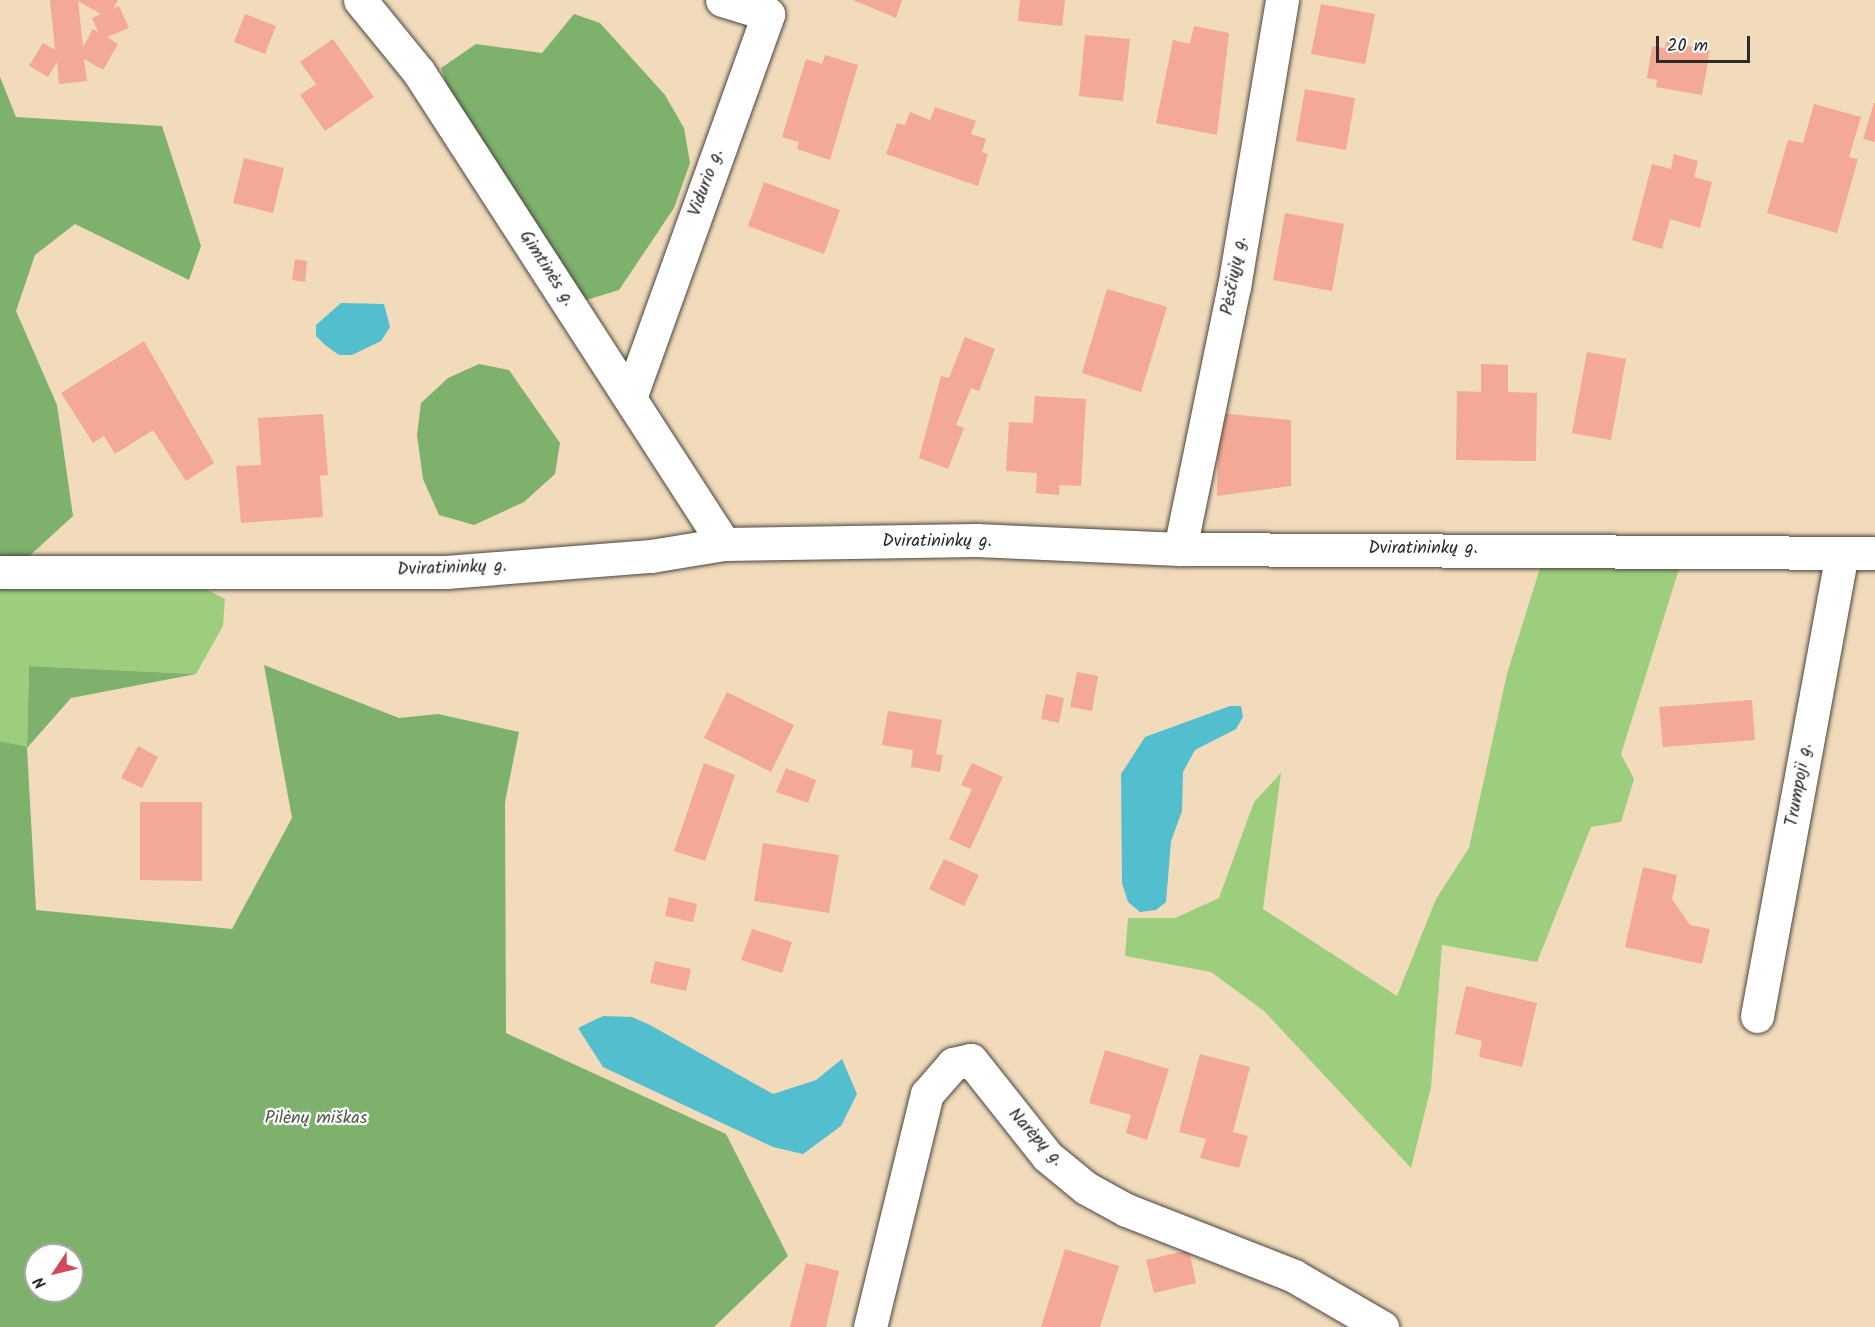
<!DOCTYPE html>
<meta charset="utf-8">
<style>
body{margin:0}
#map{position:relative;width:1875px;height:1327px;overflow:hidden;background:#f1dbbb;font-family:Kalam,sans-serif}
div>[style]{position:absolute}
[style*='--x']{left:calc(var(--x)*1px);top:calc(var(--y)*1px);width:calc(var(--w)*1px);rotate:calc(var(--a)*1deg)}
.green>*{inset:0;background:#9dce7d}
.forest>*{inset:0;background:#7eb16c}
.water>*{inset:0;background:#53bece}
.building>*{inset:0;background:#f3a995}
.roads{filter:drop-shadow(0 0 2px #494541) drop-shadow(0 0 2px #494541)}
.minor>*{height:33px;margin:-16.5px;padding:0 16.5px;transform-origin:16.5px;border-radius:16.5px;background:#fff}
span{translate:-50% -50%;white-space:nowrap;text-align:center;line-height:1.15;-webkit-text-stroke:4.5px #fff;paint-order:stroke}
.street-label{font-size:18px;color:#2b2b2b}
.park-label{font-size:18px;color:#4d5c44}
.north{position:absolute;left:24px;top:1243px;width:60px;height:60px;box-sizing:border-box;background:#fff;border:2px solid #aaa;border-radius:50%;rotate:235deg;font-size:16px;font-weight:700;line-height:24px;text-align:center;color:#2b2b2b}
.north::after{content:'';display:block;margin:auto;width:21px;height:27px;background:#d1495b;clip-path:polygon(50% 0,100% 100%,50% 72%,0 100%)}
.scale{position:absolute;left:1656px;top:36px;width:94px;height:27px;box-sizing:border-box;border:3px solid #2b2b2b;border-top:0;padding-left:8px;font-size:18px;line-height:21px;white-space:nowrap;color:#2b2b2b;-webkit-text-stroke:4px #fff;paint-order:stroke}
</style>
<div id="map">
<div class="green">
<div style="clip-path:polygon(1680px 566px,1621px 754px,1634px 779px,1621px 822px,1591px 827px,1537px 962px,1442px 945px,1431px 1087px,1411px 1168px,1264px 1011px,1211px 972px,1125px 956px,1128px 918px,1175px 918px,1219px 898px,1254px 802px,1281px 773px,1263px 909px,1397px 996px,1436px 899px,1469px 848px,1507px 674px,1540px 568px)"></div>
<div style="clip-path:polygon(200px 586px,225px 599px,223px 626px,196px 674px,29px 666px,27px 748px,0 741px,0 587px)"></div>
</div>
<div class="forest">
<div style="clip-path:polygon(574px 14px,600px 23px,665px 95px,684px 128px,690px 163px,674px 208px,619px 290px,580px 302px,460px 123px,441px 68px,476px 44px,542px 53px)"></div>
<div style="clip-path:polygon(0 77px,16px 117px,162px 126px,201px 246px,189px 280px,75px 224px,35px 255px,16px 311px,57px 405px,73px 516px,13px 571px,0 572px)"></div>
<div style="clip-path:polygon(479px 364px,509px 370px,560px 443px,555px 474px,524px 502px,474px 525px,439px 515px,423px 479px,417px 435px,421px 403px,448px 378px)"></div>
<div style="clip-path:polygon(evenodd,264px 665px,399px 718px,438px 714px,519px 732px,505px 802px,506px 1033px,726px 1134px,788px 1256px,714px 1327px,0 1327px,0 741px,27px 747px,29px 666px,196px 674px,71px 698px,27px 748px,36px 910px,232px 929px,292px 818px,264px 665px,36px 1255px,72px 1255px,72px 1291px,36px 1291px,36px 1255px)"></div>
</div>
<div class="water">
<div style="clip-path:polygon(341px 303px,384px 304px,390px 327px,381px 341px,352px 355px,339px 355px,325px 345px,316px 336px,316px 325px)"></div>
<div style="clip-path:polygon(1230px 706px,1241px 706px,1243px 717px,1236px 729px,1195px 750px,1183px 772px,1182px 811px,1171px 841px,1166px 902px,1156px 910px,1140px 912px,1128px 902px,1122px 883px,1121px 774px,1145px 737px)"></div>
<div style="clip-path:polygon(603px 1016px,632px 1017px,650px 1025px,773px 1094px,816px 1080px,842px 1059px,857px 1094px,841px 1126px,803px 1154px,773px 1147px,603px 1067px,578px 1028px)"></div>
</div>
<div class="building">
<div style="clip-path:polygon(evenodd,50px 0,118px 0,113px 9px,119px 6px,129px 28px,107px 37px,118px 44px,103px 70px,84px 59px,87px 81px,59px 84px,57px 62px,48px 77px,29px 66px,43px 43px,55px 50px,50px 0,78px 1px,101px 14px,92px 18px,98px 32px,93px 29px,83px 47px,78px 1px)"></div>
<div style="clip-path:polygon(853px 0,902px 0,896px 18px)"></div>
<div style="clip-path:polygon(1020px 0,1065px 0,1062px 26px,1018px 21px)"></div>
<div style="clip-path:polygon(1321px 4px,1375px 14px,1365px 64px,1311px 54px)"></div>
<div style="clip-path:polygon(245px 14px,276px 26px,265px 54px,234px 42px)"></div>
<div style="clip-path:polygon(1194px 26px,1229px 33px,1217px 135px,1156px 123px,1173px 40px,1190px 44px)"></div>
<div style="clip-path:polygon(1085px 35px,1130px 39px,1123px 101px,1079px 96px)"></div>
<div style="clip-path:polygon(333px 39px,374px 97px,325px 131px,300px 95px,316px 84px,300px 62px)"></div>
<div style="clip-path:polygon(1666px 42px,1710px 50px,1702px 95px,1656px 87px,1657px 80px,1647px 78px,1652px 46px,1665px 48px)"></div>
<div style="clip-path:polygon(825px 55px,858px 65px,830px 160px,797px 149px,799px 142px,782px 137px,806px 59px,822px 64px)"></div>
<div style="clip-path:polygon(1305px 89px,1355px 98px,1346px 150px,1296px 141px)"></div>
<div style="clip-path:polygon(1874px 103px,1875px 103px,1875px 142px,1863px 139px)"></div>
<div style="clip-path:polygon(1814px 104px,1861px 117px,1849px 157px,1858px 159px,1837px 233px,1767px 213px,1788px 140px,1803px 143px)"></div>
<div style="clip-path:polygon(935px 107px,976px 121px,971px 134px,986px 139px,982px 152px,988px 154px,978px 186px,886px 154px,897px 123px,905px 125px,910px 112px,930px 120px)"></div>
<div style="clip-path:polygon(1674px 154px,1698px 161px,1694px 177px,1712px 182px,1700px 228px,1670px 219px,1662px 249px,1632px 240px,1652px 164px,1671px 169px)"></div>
<div style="clip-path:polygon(244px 158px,284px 168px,273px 213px,233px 203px)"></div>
<div style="clip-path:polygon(764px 182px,840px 210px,824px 254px,748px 226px)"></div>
<div style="clip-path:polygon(1285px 213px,1344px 224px,1332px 291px,1273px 280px)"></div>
<div style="clip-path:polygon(295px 259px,307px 261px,305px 282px,292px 280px)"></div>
<div style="clip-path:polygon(1107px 289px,1167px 307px,1141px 392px,1082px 373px)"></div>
<div style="clip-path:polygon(965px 337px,995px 349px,979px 391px,971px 388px,956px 425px,964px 428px,948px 469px,919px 458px,941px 376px,949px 378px)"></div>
<div style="clip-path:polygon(144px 341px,214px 463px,186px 481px,153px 430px,115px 454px,104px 436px,93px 443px,61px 393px)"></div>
<div style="clip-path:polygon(1587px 352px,1626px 359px,1611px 440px,1572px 433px)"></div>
<div style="clip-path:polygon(1481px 364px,1508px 365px,1508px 392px,1537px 393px,1536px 461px,1456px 460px,1457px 391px,1481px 392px)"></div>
<div style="clip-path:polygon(1035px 396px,1086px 399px,1081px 486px,1059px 485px,1059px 495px,1036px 493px,1037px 473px,1006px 471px,1009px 422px,1033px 423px)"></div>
<div style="clip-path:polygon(1219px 413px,1291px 420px,1291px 486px,1217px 496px)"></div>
<div style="clip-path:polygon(323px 414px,328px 475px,320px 476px,323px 517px,241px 523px,236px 466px,261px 465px,258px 418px)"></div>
<div style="clip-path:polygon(1077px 672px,1098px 676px,1092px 711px,1070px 707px)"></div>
<div style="clip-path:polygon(727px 692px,794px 725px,771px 772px,704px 738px)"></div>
<div style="clip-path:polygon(1046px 694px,1064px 698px,1059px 723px,1041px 719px)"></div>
<div style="clip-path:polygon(1752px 700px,1755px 740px,1663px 747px,1659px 707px)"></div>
<div style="clip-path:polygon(888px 711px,942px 720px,936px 754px,943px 755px,940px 772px,911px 767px,913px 750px,882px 745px)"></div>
<div style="clip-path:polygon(138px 746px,158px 757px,142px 788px,121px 778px)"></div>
<div style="clip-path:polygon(704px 763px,735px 775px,705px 861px,674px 851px)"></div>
<div style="clip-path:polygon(972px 763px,1003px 777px,970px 849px,949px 839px,972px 789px,961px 785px)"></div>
<div style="clip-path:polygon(786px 768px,816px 780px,808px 803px,776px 792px)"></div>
<div style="clip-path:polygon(140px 802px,202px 802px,202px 881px,140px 880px)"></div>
<div style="clip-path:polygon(763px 843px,839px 855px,829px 913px,754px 901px)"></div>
<div style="clip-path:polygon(944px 859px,979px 875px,964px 906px,929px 889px)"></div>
<div style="clip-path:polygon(1643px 867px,1677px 875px,1672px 899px,1690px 925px,1710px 929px,1702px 964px,1625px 947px)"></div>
<div style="clip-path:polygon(669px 897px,697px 904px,693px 922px,665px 916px)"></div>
<div style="clip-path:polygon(752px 929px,792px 942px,782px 973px,741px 960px)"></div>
<div style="clip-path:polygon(655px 961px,691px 969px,686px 991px,650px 983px)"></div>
<div style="clip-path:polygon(1466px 986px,1537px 1003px,1522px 1067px,1479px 1057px,1482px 1041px,1455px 1034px)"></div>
<div style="clip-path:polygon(1105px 1050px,1169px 1069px,1147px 1140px,1126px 1133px,1131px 1115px,1089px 1103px)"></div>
<div style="clip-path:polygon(1200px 1054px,1250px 1067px,1233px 1132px,1248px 1136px,1239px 1168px,1200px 1158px,1206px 1139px,1179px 1132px)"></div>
<div style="clip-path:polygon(1065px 1249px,1119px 1266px,1100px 1327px,1041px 1327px)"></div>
<div style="clip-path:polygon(1189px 1250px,1196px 1283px,1154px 1293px,1146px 1260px)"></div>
<div style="clip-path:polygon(806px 1263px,839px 1271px,826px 1327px,790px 1327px)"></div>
</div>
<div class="roads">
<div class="minor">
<div style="--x:360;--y:0;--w:92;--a:50.8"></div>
<div style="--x:418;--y:71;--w:563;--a:57.1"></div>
<div style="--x:630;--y:398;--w:408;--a:-70.2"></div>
<div style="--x:768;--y:14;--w:48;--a:-163.1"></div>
<div style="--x:1180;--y:549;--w:268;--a:-78.4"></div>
<div style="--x:1234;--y:287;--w:291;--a:-80.5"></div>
<div style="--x:0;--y:572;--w:446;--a:0"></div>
<div style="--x:446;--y:572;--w:206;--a:-4.5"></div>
<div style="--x:651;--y:556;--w:74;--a:-9.3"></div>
<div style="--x:724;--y:544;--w:252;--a:-0.9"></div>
<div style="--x:976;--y:540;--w:204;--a:2.5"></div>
<div style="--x:1180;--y:549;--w:695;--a:0.33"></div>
<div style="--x:1757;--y:1016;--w:470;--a:-79.6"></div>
<div style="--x:870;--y:1327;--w:240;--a:-76.3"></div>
<div style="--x:927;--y:1094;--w:40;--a:-49"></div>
<div style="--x:953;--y:1064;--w:18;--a:-13"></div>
<div style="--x:971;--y:1060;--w:122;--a:51.6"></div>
<div style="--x:1047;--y:1156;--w:50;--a:39.4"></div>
<div style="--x:1086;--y:1188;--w:46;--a:28.8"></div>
<div style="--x:1126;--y:1210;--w:180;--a:21.4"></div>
<div style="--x:1294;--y:1276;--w:102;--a:30.1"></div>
</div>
</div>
<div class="street-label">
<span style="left:707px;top:183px;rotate:-70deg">Vidurio g.</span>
<span style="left:546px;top:269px;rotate:57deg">Gimtinės g.</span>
<span style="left:1235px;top:276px;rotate:-80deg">Pėsčiųjų g.</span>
<span style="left:937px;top:542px">Dviratininkų g.</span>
<span style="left:1423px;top:549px">Dviratininkų g.</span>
<span style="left:452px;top:569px;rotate:-2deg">Dviratininkų g.</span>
<span style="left:1800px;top:785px;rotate:-80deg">Trumpoji g.</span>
<span style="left:1035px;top:1138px;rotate:47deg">Narėpų g.</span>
</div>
<div class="park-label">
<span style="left:316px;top:1119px">Pilėnų miškas</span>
</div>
<div class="north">N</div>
<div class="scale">20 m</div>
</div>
